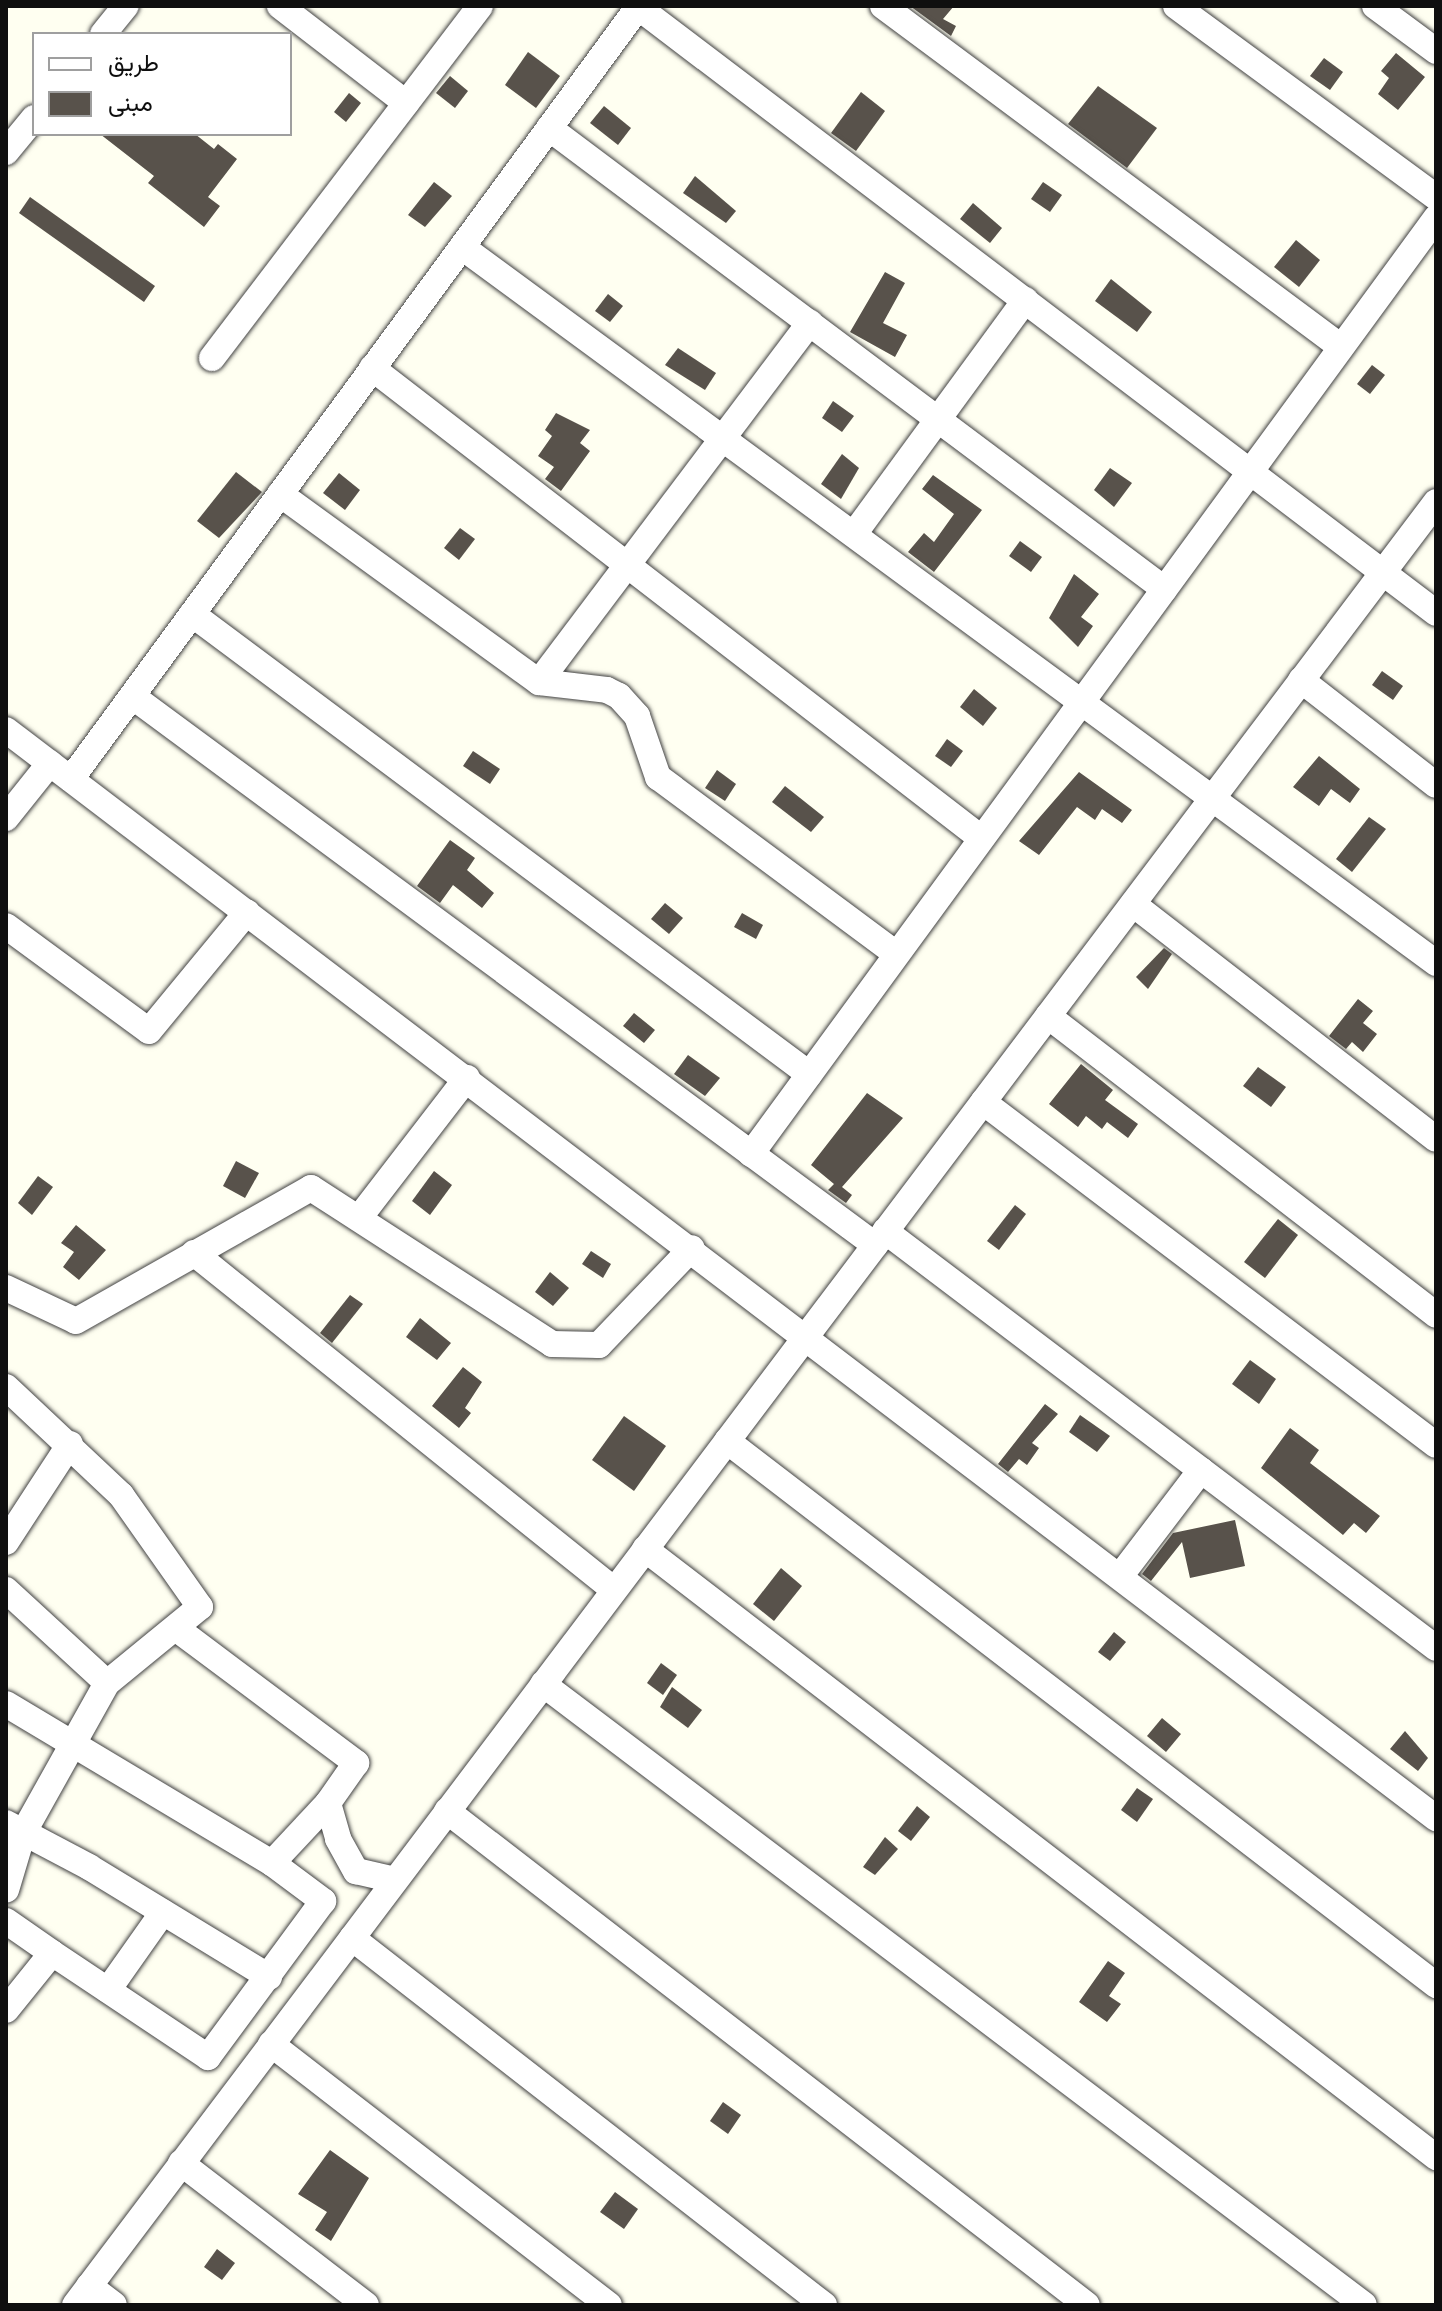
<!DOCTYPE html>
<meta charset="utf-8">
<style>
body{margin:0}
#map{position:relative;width:1442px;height:2311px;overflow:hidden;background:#fffff1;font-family:"Noto Serif",Vazirmatn,serif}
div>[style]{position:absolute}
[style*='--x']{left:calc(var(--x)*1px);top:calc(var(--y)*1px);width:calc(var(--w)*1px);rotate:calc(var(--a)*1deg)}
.building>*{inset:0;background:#58524b}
.roads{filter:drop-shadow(0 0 2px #424242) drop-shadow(0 0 2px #424242)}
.minor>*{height:26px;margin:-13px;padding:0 13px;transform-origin:13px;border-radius:13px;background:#fff}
span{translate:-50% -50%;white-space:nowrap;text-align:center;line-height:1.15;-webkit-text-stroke:8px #fff;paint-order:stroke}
.frame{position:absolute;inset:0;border:8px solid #0f0f0f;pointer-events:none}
.legend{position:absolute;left:32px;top:32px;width:260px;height:104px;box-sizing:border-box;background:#fff;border:2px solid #9f9f9f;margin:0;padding:10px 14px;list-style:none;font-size:24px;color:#0f0f0f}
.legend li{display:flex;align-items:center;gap:16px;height:40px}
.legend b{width:40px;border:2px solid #9f9f9f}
</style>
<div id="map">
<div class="building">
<div style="clip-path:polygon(910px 6px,954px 6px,943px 19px,956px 26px,951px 36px)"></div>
<div style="clip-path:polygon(528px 52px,560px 76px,536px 108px,505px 85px)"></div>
<div style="clip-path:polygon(1396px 53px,1425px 77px,1398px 110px,1378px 94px,1389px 78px,1381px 71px)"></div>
<div style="clip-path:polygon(1324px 58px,1343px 72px,1330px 90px,1310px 76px)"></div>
<div style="clip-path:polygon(450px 76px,468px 91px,455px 108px,436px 93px)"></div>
<div style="clip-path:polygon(1098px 86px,1157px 128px,1127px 168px,1068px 124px)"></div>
<div style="clip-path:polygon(861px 92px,885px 111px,856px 151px,831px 133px)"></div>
<div style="clip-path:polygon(349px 93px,361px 103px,346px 122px,334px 112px)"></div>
<div style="clip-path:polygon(604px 106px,631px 128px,618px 145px,590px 123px)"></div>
<div style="clip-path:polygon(100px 134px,195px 134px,214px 149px,218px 144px,237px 159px,208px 197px,220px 206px,204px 227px,148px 183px,154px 176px)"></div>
<div style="clip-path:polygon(695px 176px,736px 211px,726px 223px,683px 193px)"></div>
<div style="clip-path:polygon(434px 182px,452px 196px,425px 227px,408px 215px)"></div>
<div style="clip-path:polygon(1043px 182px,1062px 195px,1050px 212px,1031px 199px)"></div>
<div style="clip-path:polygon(30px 197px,155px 286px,144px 302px,19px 213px)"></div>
<div style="clip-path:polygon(973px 203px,1002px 228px,990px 243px,960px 219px)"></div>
<div style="clip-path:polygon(1296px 240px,1320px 260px,1299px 287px,1274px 267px)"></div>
<div style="clip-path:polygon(885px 272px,905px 283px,883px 323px,907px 335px,895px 357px,850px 332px)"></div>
<div style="clip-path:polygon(1111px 279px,1152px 312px,1137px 332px,1095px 301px)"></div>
<div style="clip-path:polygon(608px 294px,623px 306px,610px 322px,595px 311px)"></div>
<div style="clip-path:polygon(678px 348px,716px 373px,705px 390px,665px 365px)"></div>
<div style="clip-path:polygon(1372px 365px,1385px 375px,1370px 394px,1357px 384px)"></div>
<div style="clip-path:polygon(833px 401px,854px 416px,842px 432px,822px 418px)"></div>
<div style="clip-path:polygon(556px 413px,590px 430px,580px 443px,590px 451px,561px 491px,545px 479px,554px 467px,538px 456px,552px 436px,545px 430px)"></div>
<div style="clip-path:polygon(842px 454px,859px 468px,841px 499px,821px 484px)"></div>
<div style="clip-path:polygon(1110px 468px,1132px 483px,1114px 507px,1094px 490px)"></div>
<div style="clip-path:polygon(236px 472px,262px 492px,219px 538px,197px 521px)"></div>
<div style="clip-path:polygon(339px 473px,360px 490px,345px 510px,323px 493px)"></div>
<div style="clip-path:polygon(933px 475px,982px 510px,934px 572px,908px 552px,924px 533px,934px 542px,954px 514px,922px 489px)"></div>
<div style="clip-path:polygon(460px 528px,475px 539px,459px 560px,444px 548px)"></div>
<div style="clip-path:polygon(1020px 541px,1042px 557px,1031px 572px,1009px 556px)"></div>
<div style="clip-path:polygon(1074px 574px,1099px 594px,1081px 617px,1093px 626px,1078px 647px,1049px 618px)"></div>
<div style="clip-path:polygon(1382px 671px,1403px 686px,1393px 700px,1372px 685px)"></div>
<div style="clip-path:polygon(974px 689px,997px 708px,983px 726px,960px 707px)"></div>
<div style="clip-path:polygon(947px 739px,963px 751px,951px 767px,935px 756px)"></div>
<div style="clip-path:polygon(473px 751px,500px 769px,490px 784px,463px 766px)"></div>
<div style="clip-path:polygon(1319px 756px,1360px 789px,1350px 803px,1331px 789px,1319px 806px,1293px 787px)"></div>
<div style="clip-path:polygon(717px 770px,736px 784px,725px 801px,705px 788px)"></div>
<div style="clip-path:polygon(1079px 772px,1132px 810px,1122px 823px,1102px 809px,1095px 820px,1077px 807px,1039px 855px,1019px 841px)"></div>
<div style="clip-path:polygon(785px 786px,824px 817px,811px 832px,772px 802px)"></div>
<div style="clip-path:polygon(1369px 817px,1386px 829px,1352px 872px,1336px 859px)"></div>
<div style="clip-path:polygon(450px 840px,475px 858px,467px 870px,494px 893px,482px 908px,453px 885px,440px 903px,417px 886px)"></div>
<div style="clip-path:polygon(665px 903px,683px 918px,669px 934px,651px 919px)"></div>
<div style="clip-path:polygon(742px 913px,763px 925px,756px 939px,734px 927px)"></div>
<div style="clip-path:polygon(1164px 948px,1172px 954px,1148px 989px,1136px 977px)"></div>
<div style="clip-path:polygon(1358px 999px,1373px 1011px,1363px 1023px,1377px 1034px,1363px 1052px,1352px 1042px,1346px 1049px,1329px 1036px)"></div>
<div style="clip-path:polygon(634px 1013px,655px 1030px,644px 1043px,623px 1026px)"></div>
<div style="clip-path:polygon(688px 1055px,720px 1078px,705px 1096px,674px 1074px)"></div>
<div style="clip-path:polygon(1081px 1064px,1113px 1090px,1105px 1100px,1138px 1124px,1128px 1138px,1107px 1122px,1102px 1129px,1086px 1116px,1078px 1127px,1049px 1104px)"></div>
<div style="clip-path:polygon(1258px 1067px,1286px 1087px,1271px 1107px,1243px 1086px)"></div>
<div style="clip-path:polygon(867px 1093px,903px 1118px,842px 1187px,852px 1195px,846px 1203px,828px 1190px,834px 1184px,811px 1165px)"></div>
<div style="clip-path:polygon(236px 1161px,259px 1173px,245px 1198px,223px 1186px)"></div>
<div style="clip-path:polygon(434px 1171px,452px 1185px,430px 1215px,412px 1201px)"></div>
<div style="clip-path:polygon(38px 1176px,53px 1187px,32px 1215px,18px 1203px)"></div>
<div style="clip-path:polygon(1015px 1205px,1026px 1214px,999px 1250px,987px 1241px)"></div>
<div style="clip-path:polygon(1278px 1219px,1298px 1235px,1265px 1278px,1244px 1262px)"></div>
<div style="clip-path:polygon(76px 1225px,106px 1250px,79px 1280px,63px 1267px,74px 1252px,61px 1243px)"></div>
<div style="clip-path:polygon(591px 1251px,611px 1264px,603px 1278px,582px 1264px)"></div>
<div style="clip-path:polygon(550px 1272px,569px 1288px,553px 1306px,535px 1292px)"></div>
<div style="clip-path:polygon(350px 1295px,363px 1304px,332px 1343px,320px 1333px)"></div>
<div style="clip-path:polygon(420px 1318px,451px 1343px,437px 1360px,406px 1337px)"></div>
<div style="clip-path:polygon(1250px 1360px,1276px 1379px,1259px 1404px,1232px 1384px)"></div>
<div style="clip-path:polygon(463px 1367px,482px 1382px,465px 1408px,471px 1413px,459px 1428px,432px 1406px)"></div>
<div style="clip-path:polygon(1045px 1404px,1058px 1414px,1032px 1443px,1039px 1448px,1027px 1465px,1019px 1459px,1008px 1472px,998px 1464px)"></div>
<div style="clip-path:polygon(1080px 1415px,1110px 1436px,1097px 1452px,1069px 1432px)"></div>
<div style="clip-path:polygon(624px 1416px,666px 1446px,634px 1491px,592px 1460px)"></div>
<div style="clip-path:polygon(1290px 1428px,1319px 1450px,1310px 1463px,1380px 1516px,1366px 1533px,1354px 1523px,1343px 1535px,1261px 1468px)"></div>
<div style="clip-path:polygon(1235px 1520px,1245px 1566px,1190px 1578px,1182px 1542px,1151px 1581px,1142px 1574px,1173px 1533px)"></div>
<div style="clip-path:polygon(781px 1568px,802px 1586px,774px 1621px,753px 1604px)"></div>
<div style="clip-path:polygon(1114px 1632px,1126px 1642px,1110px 1661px,1098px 1652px)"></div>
<div style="clip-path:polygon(661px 1663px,677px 1675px,663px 1695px,647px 1683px)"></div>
<div style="clip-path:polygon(672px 1687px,702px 1710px,688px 1728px,660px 1707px)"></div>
<div style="clip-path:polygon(1162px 1718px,1181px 1734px,1166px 1752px,1147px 1736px)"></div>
<div style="clip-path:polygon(1405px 1731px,1428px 1758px,1418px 1771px,1390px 1749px)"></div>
<div style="clip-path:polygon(1137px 1788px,1153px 1799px,1137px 1822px,1121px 1810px)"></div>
<div style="clip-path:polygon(917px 1806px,930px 1817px,911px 1841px,898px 1831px)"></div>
<div style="clip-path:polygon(885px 1837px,898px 1849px,875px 1875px,863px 1867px)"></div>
<div style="clip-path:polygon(1108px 1961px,1125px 1973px,1109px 1996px,1121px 2004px,1107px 2022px,1079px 2002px)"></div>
<div style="clip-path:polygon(723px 2102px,741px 2115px,728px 2134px,710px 2121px)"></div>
<div style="clip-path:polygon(330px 2150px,369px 2178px,331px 2241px,315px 2230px,327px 2212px,298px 2194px)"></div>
<div style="clip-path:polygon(615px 2192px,638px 2209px,624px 2229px,600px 2212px)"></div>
<div style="clip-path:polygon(217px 2249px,235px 2263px,222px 2280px,204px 2267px)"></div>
</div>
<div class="roads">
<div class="minor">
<div style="--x:280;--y:6;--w:159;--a:37.6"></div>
<div style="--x:883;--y:6;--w:571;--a:36.67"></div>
<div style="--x:1176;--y:6;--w:323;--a:36.3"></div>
<div style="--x:1375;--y:6;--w:76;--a:36.4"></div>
<div style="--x:638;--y:7;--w:1002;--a:37.21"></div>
<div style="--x:103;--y:34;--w:36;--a:-51"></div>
<div style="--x:549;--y:128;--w:769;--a:36.85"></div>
<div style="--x:6;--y:152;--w:44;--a:-50.5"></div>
<div style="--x:462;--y:247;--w:1209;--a:36.32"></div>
<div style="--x:212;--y:358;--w:442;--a:-52.7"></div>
<div style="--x:372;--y:368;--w:769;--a:37.66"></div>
<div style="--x:280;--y:494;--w:320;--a:36"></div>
<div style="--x:539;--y:682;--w:68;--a:6.7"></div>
<div style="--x:607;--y:690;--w:13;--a:27"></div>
<div style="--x:619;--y:696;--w:27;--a:48"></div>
<div style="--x:637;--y:716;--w:65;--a:71"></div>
<div style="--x:658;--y:777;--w:297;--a:36.6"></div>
<div style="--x:854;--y:534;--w:290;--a:-53.8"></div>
<div style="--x:192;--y:614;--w:770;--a:36.71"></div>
<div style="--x:1301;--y:680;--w:171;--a:37.9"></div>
<div style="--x:539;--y:682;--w:450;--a:-53"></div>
<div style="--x:132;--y:696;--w:924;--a:36.46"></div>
<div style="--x:6;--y:730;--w:1797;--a:37.27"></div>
<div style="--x:71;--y:779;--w:959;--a:-53.69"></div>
<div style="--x:6;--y:818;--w:70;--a:-51.3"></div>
<div style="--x:1133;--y:904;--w:383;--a:37.8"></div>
<div style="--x:6;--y:926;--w:177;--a:36.3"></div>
<div style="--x:149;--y:1031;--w:154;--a:-50.5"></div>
<div style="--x:1048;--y:1016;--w:490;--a:37.6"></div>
<div style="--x:983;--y:1102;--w:568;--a:37.13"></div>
<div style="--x:751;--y:1154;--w:1160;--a:-53.8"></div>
<div style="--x:359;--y:1218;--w:177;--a:-52.4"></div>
<div style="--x:885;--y:1231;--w:691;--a:37.12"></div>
<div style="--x:194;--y:1253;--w:538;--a:38.74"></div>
<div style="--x:6;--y:1288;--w:77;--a:25.2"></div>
<div style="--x:76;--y:1321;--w:270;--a:-29.5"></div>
<div style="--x:311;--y:1188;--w:287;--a:32.9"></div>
<div style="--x:552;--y:1344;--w:47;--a:1.2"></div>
<div style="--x:599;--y:1345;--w:134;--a:-46.2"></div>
<div style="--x:6;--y:1387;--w:158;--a:43.2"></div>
<div style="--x:121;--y:1495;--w:137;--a:54.8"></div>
<div style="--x:200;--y:1607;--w:120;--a:140.7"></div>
<div style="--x:107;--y:1683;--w:172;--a:119.2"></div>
<div style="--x:23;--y:1833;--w:59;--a:106.6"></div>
<div style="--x:727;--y:1441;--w:894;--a:37.5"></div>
<div style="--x:6;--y:1542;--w:117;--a:-56.9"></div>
<div style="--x:645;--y:1549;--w:998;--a:37.55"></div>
<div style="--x:1121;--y:1575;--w:132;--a:-52.7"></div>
<div style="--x:6;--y:1590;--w:137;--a:42.6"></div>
<div style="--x:177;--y:1629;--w:224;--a:36.8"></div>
<div style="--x:356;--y:1763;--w:49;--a:125"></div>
<div style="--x:328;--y:1803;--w:37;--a:74"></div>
<div style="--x:338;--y:1839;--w:37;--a:61"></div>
<div style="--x:356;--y:1871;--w:40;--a:13"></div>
<div style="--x:543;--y:1684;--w:1029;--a:37.1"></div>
<div style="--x:6;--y:1704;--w:310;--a:30.9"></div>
<div style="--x:272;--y:1863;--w:64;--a:36.7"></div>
<div style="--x:323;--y:1901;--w:194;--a:126.4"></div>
<div style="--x:208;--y:2057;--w:187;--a:-146.3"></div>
<div style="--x:52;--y:1953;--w:73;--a:128.9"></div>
<div style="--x:447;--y:1811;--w:808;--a:37.66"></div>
<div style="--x:6;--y:1823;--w:94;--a:27.9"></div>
<div style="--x:89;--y:1867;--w:211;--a:31.4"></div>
<div style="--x:272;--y:1863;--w:82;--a:-47"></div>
<div style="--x:6;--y:1921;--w:56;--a:34.8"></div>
<div style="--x:352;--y:1938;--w:598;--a:37.87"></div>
<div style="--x:108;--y:1990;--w:95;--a:-54.8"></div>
<div style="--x:271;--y:2044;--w:427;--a:37.7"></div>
<div style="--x:181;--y:2163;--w:233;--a:37.5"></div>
<div style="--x:89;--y:2286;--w:31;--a:37"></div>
<div style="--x:75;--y:2305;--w:2259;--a:-52.95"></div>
</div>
</div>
<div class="frame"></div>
<ul class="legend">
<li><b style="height:10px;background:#fff"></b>طريق</li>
<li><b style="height:22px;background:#58524b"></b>مبنى</li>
</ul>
</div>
